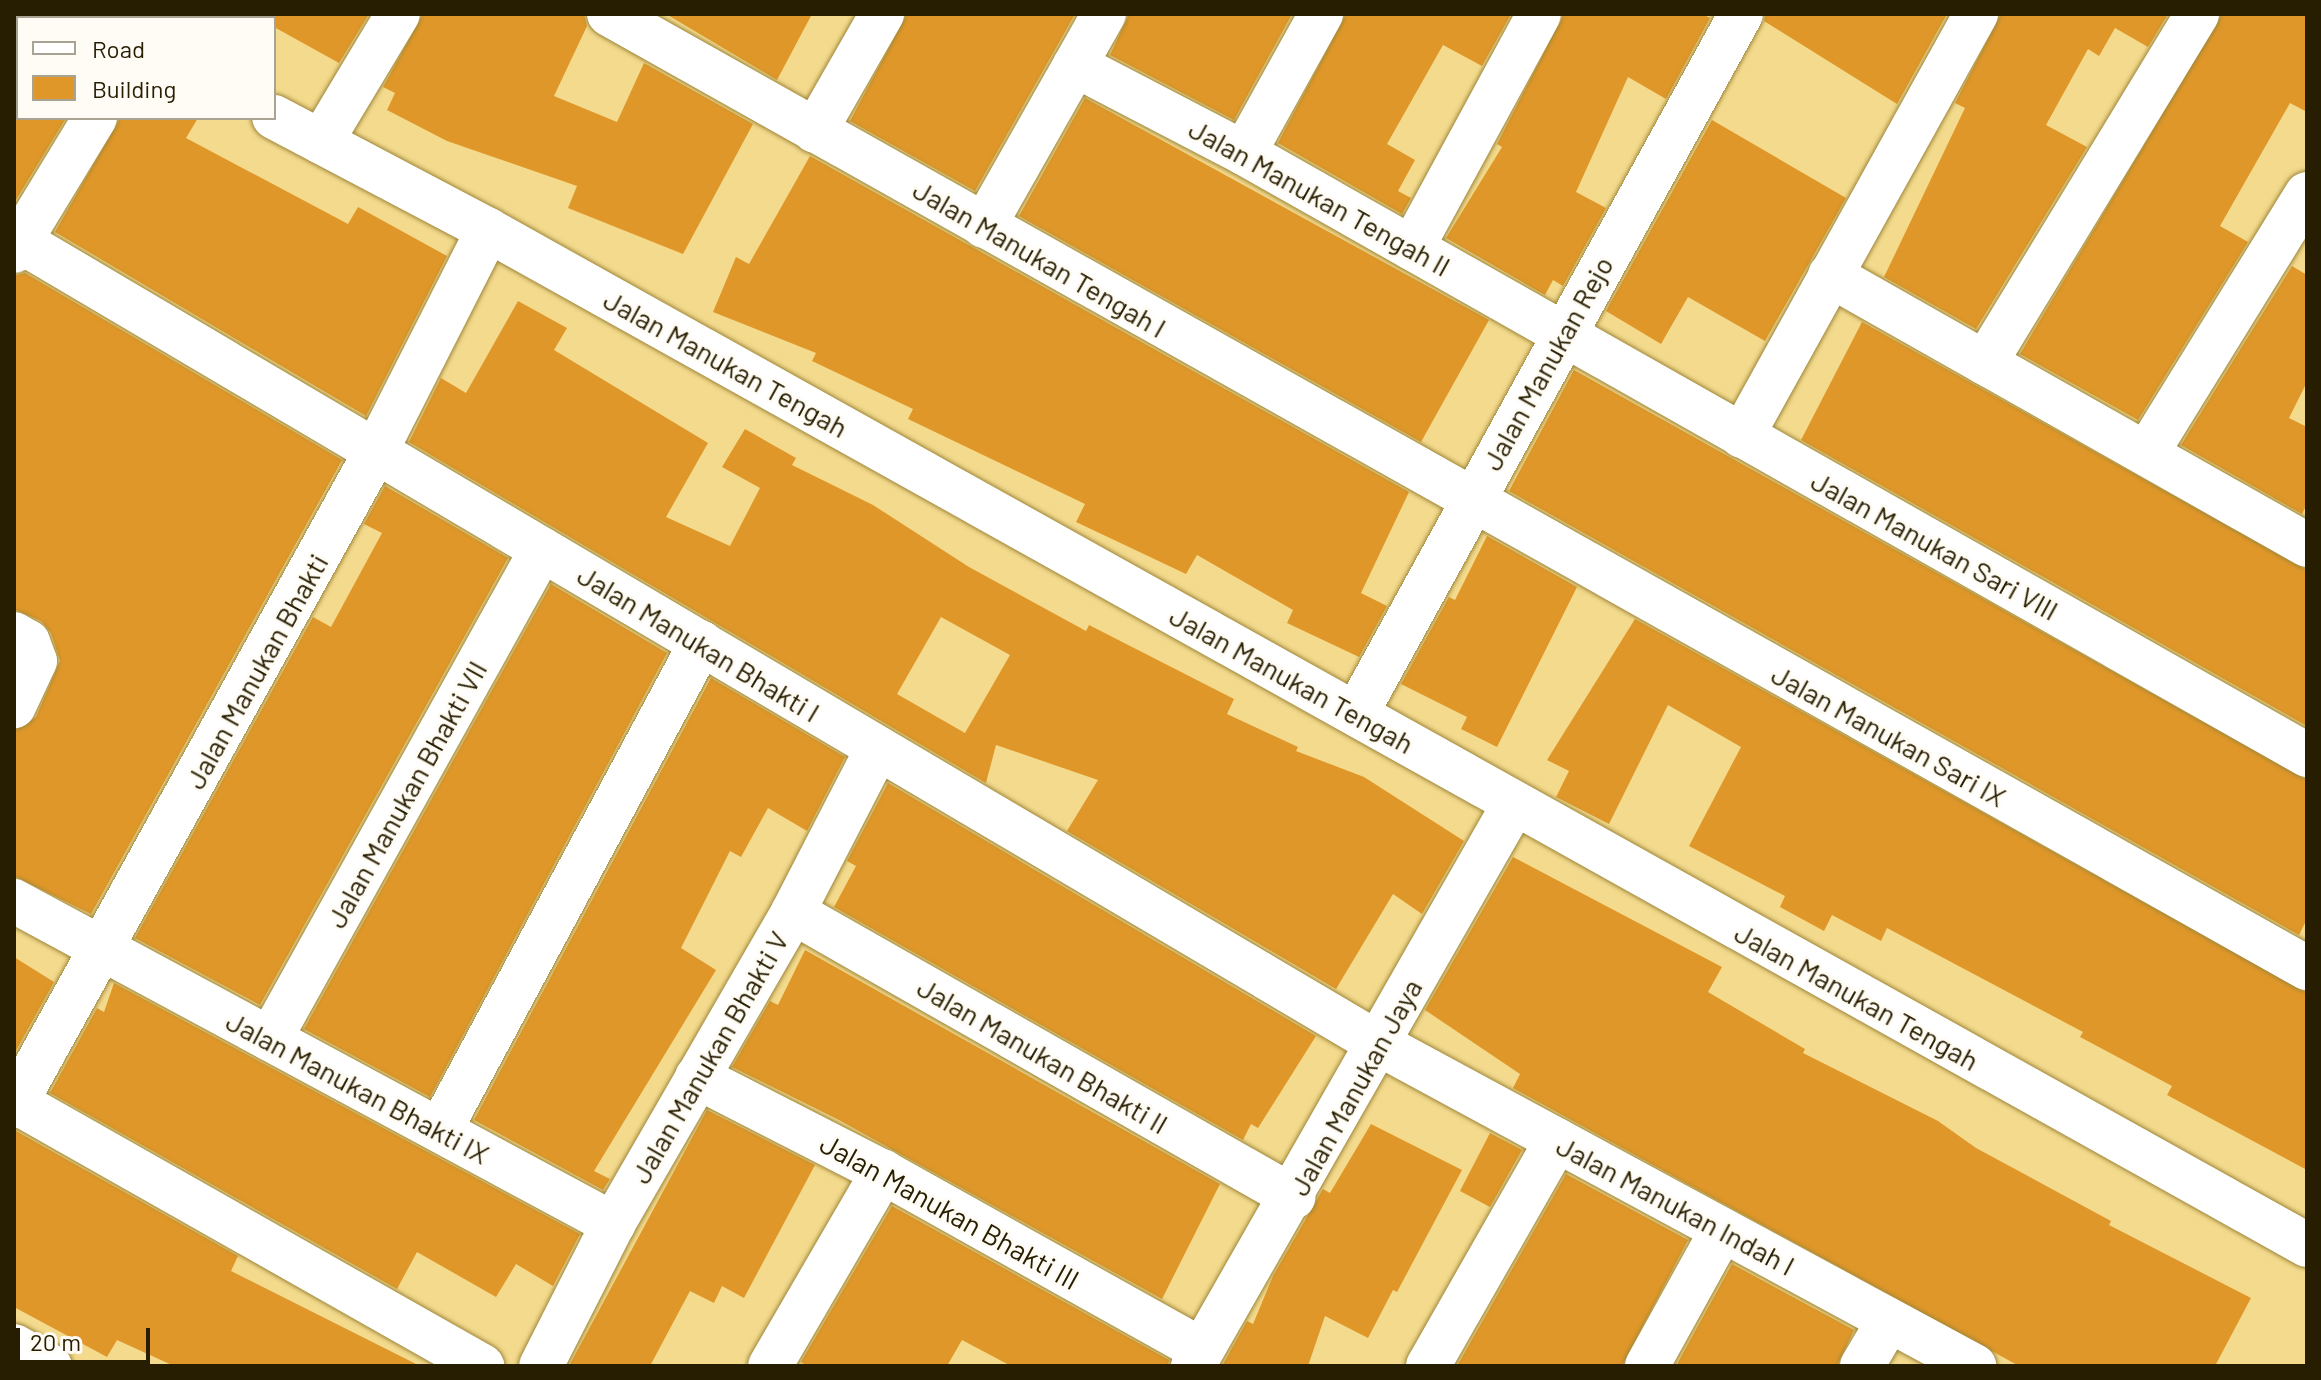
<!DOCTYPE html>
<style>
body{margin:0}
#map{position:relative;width:2321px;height:1380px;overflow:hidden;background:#f3da8d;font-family:Barlow,sans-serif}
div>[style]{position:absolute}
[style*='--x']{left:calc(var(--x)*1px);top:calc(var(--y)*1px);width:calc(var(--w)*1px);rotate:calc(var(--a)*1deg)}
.building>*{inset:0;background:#e09729}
.roads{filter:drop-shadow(0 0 2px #9e863a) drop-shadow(0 0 2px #9e863a)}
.street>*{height:44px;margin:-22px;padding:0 22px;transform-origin:22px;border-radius:22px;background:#fff}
span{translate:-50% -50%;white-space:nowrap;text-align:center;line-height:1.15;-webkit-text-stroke:6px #fffcf5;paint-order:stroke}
.street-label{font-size:28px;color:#271d00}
.frame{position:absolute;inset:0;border:16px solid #271d00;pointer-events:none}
.legend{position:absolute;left:16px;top:16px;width:260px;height:104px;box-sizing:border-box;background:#fffcf5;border:2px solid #a9a393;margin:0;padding:10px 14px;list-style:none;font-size:24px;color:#271d00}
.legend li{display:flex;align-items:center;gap:16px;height:40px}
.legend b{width:40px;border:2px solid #a9a393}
.scale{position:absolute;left:16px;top:1328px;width:134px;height:36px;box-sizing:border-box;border:4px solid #271d00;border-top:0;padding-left:10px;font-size:24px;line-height:28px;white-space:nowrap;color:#271d00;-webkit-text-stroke:6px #fffcf5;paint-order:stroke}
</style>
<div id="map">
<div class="building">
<div style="clip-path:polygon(251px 14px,369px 14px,339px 63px,274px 27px,274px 18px)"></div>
<div style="clip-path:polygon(423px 14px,584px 14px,587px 26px,554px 96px,617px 122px,644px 63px,753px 124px,683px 254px,568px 208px,577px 186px,447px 141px,387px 110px,395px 93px,383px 87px)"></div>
<div style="clip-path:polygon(666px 14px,812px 14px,777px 80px)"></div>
<div style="clip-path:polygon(907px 14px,1075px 14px,975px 191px,850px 121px)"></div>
<div style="clip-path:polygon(1129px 14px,1292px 14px,1234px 120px,1110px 55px)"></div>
<div style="clip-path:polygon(1346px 14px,1511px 14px,1482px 66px,1443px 45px,1387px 144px,1415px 160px,1398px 191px,1411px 198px,1402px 214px,1278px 143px)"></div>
<div style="clip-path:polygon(1564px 14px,1702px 14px,1710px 18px,1666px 99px,1628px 77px,1576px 192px,1606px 208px,1563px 286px,1553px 280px,1545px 295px,1446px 238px,1502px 147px,1497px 144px)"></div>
<div style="clip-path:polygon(1766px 14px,1947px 14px,1897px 104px,1764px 21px)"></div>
<div style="clip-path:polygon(2001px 14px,2168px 14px,2148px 47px,2115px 28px,2099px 56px,2088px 49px,2046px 125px,2087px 147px,1976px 329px,1884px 277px,1965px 108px,1955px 103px)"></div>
<div style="clip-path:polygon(2222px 14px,2307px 14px,2307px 112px,2290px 103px,2220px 226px,2248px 242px,2138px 420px,2020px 354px)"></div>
<div style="clip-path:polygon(1085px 98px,1489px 320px,1421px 442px,1019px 216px)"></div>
<div style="clip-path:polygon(14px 118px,66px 118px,14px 203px)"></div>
<div style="clip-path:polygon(120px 118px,198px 118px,186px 138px,348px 224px,358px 207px,447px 256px,366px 416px,55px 232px)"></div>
<div style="clip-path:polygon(1712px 120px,1846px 198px,1765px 341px,1688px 297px,1661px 344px,1606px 311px)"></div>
<div style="clip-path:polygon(810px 156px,1409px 492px,1361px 593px,1387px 606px,1359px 657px,1287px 623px,1293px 610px,1197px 555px,1186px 574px,1076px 522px,1085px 504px,908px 419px,913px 409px,812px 361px,816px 353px,713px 312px,736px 257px,749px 264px)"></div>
<div style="clip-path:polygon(2292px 266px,2307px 275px,2307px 382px,2289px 418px,2307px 427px,2307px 504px,2302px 514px,2181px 445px)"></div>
<div style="clip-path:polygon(25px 273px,342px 460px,91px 914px,14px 876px,14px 731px,36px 717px,60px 661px,51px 633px,41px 621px,14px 609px,14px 276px)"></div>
<div style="clip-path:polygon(evenodd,518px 301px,567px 328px,554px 350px,708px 443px,666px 517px,730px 546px,760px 488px,722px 467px,745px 429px,796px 458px,792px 465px,873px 505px,969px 567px,1086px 631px,1089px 625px,1234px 699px,1227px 714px,1298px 747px,1296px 751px,1364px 777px,1464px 841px,1422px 914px,1393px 894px,1336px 989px,1067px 831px,1098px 780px,996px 745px,986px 783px,409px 442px,441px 378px,466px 393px,518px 301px,941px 617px,1010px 655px,965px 733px,897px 694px,941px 617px)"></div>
<div style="clip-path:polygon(1862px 322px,2307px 570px,2307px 726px,1801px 440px)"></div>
<div style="clip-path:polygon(1574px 370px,2307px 780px,2307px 919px,2299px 935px,1509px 491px)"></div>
<div style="clip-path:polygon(385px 486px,508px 558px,260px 1005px,135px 938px,313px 617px,331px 627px,382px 533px,364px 524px)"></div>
<div style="clip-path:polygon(1487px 536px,1577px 587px,1497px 747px,1461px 729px,1467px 717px,1401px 684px,1449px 597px,1455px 600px)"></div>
<div style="clip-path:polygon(551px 584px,667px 653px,430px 1097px,304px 1029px)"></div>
<div style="clip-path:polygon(1635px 619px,2307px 993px,2307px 1170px,2167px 1095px,2172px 1086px,2080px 1037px,2083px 1032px,1887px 928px,1881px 941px,1832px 915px,1824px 931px,1780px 907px,1785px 896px,1689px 846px,1741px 747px,1668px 705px,1609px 824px,1556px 797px,1569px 771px,1547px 760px)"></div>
<div style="clip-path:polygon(711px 678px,845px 757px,807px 831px,768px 808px,741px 857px,730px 851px,681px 948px,716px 970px,594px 1171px,610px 1179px,603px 1190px,474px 1120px)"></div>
<div style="clip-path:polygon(888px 783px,1316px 1036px,1258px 1128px,1251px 1124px,1243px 1140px,834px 907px,856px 866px,847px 861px)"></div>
<div style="clip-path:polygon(1513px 857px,1722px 967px,1708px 992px,1805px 1049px,1803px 1053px,1938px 1121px,1976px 1148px,2111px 1221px,2109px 1225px,2251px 1298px,2215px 1366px,2019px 1366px,1513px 1088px,1520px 1074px,1425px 1010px)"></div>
<div style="clip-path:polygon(805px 950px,1220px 1184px,1162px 1299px,839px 1120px,732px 1067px,770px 1001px,778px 1005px)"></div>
<div style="clip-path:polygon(14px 957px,54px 982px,14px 1054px)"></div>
<div style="clip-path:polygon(114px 983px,580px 1234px,553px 1286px,516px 1264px,496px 1297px,417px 1252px,397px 1289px,50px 1093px,97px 1008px,104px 1012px)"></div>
<div style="clip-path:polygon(707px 1110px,815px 1165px,744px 1298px,722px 1286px,714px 1303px,690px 1291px,650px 1366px,569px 1366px)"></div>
<div style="clip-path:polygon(1371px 1124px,1462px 1170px,1397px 1292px,1393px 1290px,1368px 1338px,1325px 1316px,1308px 1366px,1222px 1366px,1247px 1321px,1253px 1324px,1273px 1276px,1323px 1189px,1330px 1193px)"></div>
<div style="clip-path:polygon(16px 1131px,238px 1256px,231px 1271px,420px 1366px,174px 1366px,117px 1340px,107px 1357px,14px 1307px)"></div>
<div style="clip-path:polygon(1490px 1133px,1522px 1150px,1490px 1207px,1460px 1191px)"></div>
<div style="clip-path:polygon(1566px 1174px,1688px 1240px,1622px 1366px,1457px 1366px)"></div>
<div style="clip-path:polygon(892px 1206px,1169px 1360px,1168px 1366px,1011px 1366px,962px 1340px,947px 1366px,807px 1366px,801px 1362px)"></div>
<div style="clip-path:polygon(1732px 1264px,1854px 1330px,1837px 1366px,1676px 1366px)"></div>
</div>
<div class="roads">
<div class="street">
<div style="--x:90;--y:14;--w:7;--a:34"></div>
<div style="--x:609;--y:14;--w:1948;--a:29.33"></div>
<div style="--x:1075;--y:65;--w:191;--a:27.5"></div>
<div style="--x:1244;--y:153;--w:1222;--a:29.52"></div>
<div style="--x:274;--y:117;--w:242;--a:27.8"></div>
<div style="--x:488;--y:230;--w:2083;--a:29.16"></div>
<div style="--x:815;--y:131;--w:135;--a:-60.2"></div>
<div style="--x:321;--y:142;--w:149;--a:-59"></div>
<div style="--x:1244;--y:153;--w:159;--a:-61"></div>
<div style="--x:984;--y:226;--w:244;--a:-60.5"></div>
<div style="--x:20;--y:241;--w:1579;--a:30.58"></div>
<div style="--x:1379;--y:1044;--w:677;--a:28.42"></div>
<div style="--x:1412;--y:248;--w:266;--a:-61.5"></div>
<div style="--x:14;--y:251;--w:156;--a:-58.7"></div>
<div style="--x:1830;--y:275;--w:548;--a:29.51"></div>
<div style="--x:1985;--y:363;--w:408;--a:-58.7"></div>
<div style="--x:1742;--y:436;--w:483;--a:-61"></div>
<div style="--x:2148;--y:451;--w:302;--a:-58.3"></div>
<div style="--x:14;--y:634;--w:16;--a:30"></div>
<div style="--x:28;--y:642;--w:20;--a:70"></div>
<div style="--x:35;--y:661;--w:50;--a:115"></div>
<div style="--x:1356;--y:714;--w:799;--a:-61.19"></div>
<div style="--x:14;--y:901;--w:681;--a:28.33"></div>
<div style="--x:793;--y:912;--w:576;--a:29.68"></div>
<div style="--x:270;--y:1039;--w:560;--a:-60.97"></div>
<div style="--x:697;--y:1077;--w:209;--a:27.1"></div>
<div style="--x:883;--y:1172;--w:365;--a:29.2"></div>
<div style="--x:16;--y:1102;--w:536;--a:29.53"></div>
<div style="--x:14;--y:1106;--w:748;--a:-61.07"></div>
<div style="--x:376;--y:451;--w:248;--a:-63.1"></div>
<div style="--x:440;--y:1130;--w:553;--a:-61.81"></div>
<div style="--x:14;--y:1346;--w:41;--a:29.1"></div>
<div style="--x:541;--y:1366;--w:159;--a:-63.1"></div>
<div style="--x:613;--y:1224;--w:360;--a:-60"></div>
<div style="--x:793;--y:912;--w:183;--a:-62.7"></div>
<div style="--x:770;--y:1366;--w:225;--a:-59.8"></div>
<div style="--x:1193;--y:1366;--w:645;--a:-60.26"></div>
<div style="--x:1428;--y:1366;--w:260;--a:-60.3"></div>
<div style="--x:1647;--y:1366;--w:155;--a:-61.1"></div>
<div style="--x:1862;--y:1366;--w:53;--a:-59.6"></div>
</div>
</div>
<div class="street-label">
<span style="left:1320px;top:197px;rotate:29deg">Jalan Manukan Tengah II</span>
<span style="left:1040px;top:258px;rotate:30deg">Jalan Manukan Tengah I</span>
<span style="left:726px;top:363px;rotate:29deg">Jalan Manukan Tengah</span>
<span style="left:1547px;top:363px;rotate:-61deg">Jalan Manukan Rejo</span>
<span style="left:1935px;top:545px;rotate:29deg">Jalan Manukan Sari VIII</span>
<span style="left:699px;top:643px;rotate:31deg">Jalan Manukan Bhakti I</span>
<span style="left:256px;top:671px;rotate:-61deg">Jalan Manukan Bhakti</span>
<span style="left:1292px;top:679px;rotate:29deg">Jalan Manukan Tengah</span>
<span style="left:1889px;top:735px;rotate:29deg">Jalan Manukan Sari IX</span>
<span style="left:406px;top:794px;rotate:-61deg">Jalan Manukan Bhakti VII</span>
<span style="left:1857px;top:996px;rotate:29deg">Jalan Manukan Tengah</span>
<span style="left:1043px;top:1055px;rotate:30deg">Jalan Manukan Bhakti II</span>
<span style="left:709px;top:1057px;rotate:-60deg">Jalan Manukan Bhakti V</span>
<span style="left:358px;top:1087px;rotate:28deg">Jalan Manukan Bhakti IX</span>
<span style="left:1355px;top:1087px;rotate:-61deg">Jalan Manukan Jaya</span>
<span style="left:1676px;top:1205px;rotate:28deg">Jalan Manukan Indah I</span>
<span style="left:950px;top:1211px;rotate:29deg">Jalan Manukan Bhakti III</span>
</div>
<div class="frame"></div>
<ul class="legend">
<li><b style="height:10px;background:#fff"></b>Road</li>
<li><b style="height:22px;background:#e09729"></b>Building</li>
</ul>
<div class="scale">20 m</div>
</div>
